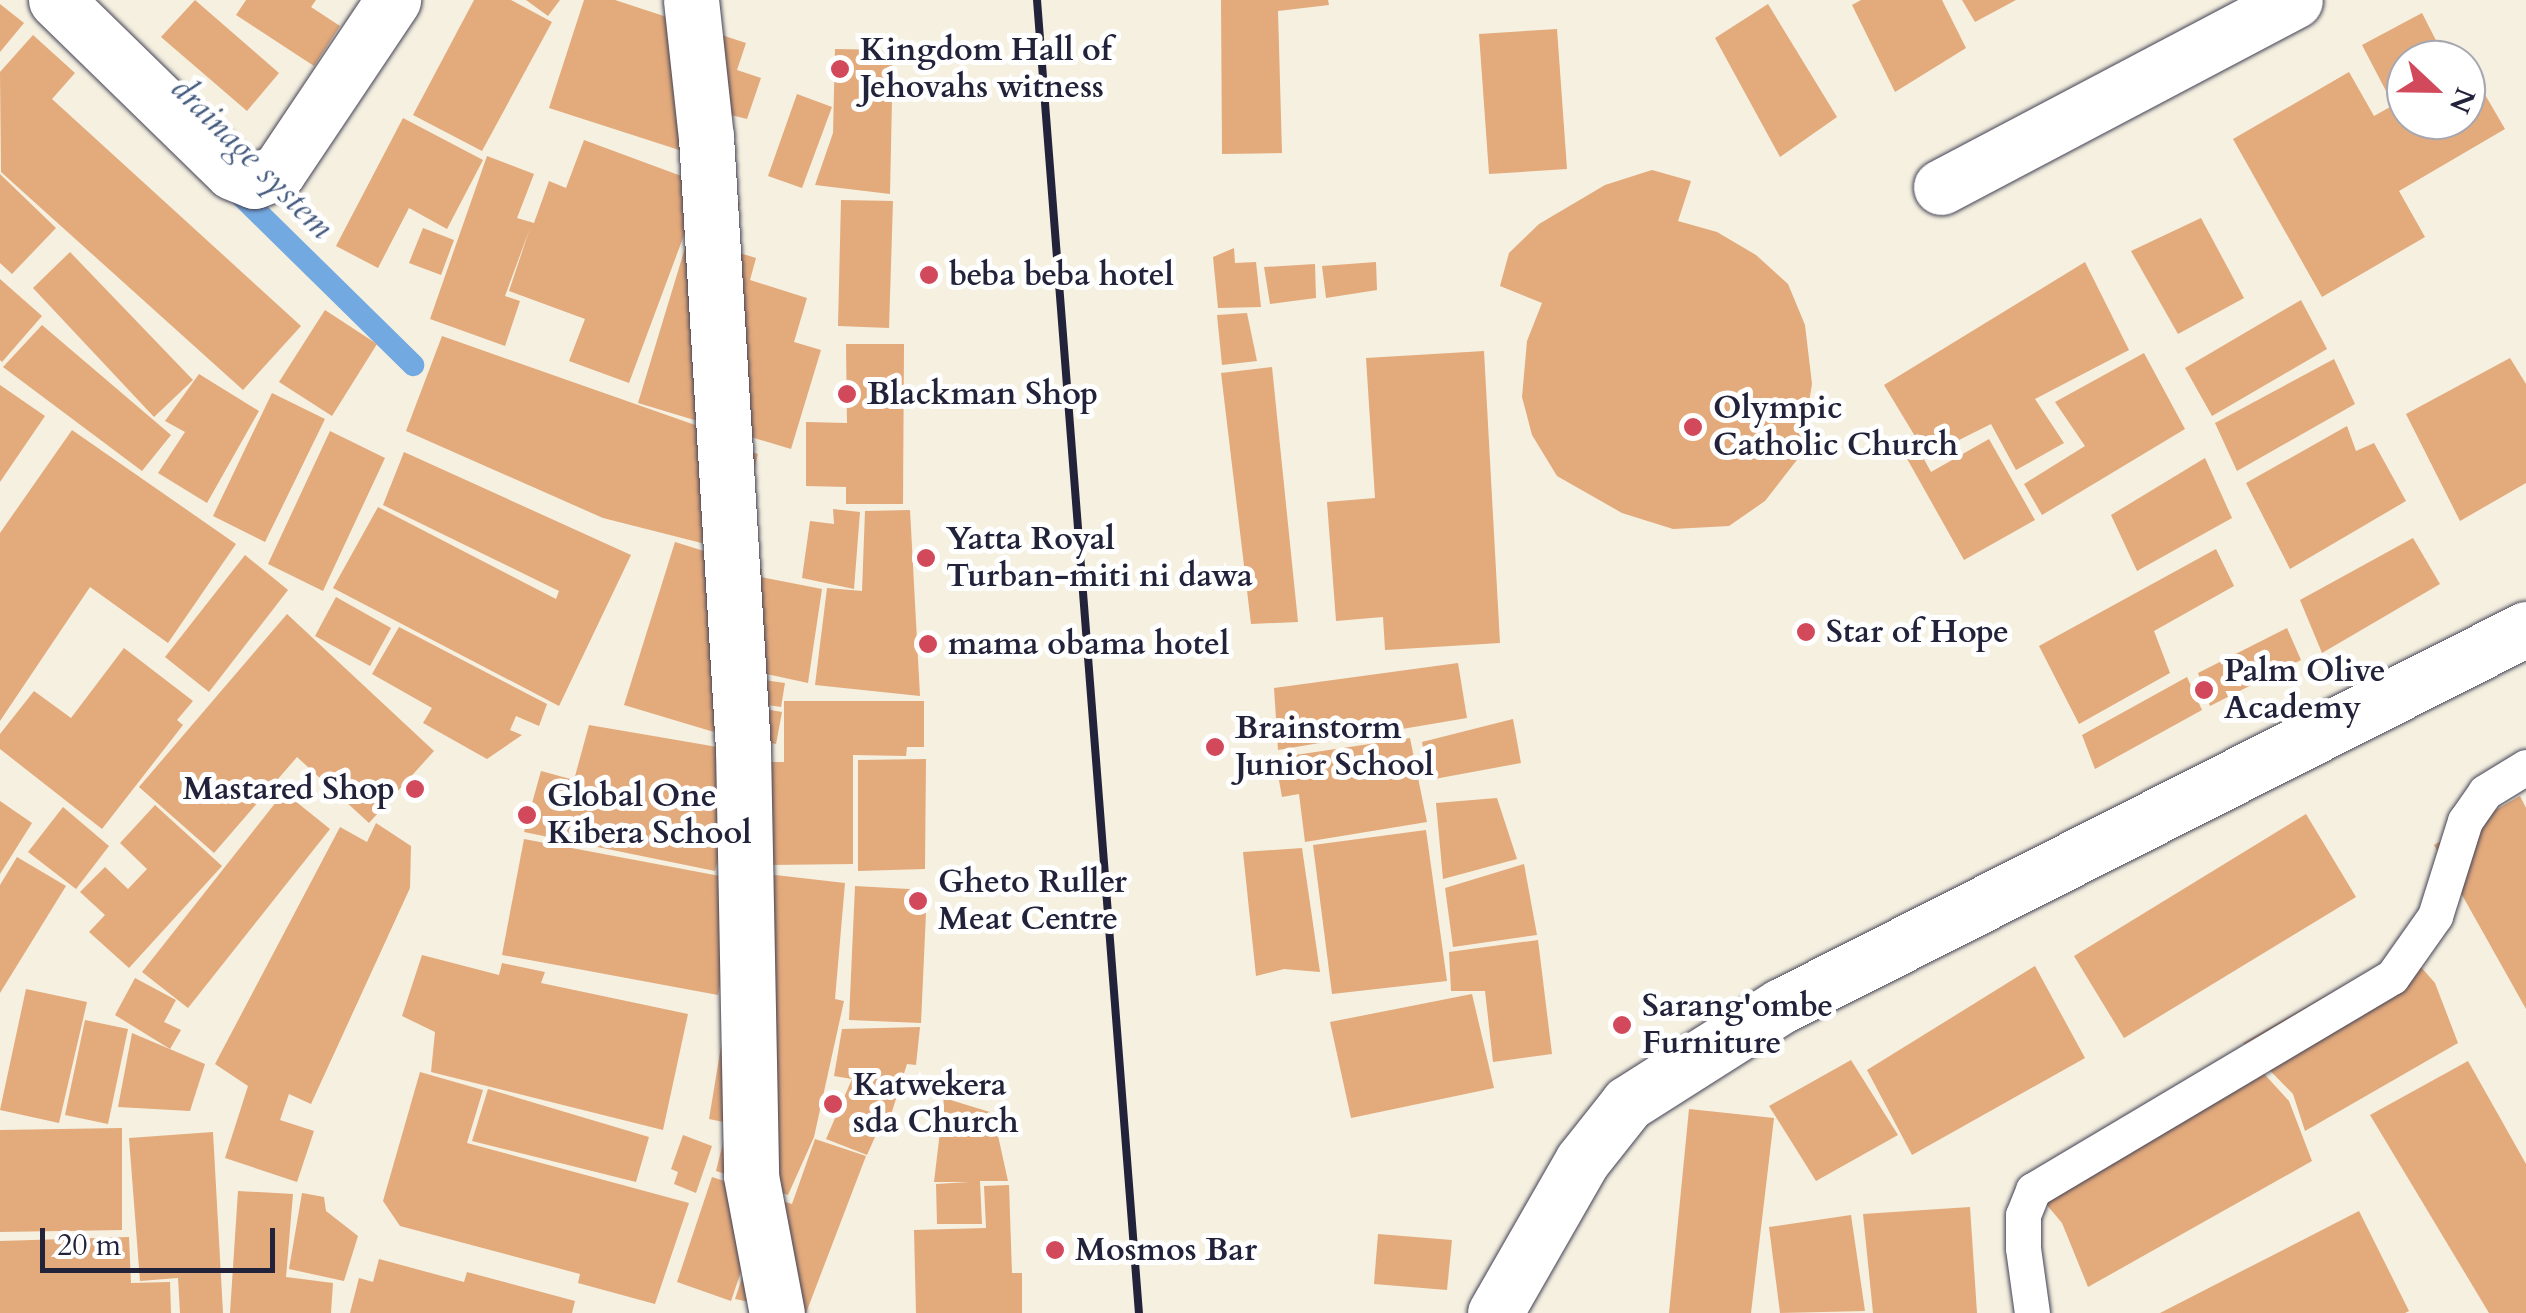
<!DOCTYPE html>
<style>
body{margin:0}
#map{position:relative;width:2526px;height:1313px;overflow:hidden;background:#f5f0e0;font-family:Cardo,serif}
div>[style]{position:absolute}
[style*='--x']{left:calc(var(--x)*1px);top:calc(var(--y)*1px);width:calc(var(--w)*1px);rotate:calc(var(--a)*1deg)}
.stream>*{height:22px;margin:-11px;padding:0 11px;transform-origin:11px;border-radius:11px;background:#73a9e1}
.building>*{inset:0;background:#e3aa7c}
.roads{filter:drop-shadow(0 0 2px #424154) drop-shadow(0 0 2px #424154)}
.lane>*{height:35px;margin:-17.5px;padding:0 17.5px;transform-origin:17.5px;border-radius:17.5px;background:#fff}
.street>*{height:55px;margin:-27.5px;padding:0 27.5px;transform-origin:27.5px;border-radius:27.5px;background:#fff}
.rail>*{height:8px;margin:-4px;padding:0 4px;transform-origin:4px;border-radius:4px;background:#22223b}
.dots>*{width:28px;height:28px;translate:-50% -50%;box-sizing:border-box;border:5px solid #fff;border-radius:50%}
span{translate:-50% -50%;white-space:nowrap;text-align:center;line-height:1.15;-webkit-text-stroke:10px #fff;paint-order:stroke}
.poi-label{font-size:32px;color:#22223b;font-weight:700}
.left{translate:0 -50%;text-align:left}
.right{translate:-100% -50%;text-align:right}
.water-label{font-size:35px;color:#42587d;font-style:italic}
.north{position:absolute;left:2386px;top:40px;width:100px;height:100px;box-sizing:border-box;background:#fff;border:2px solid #a7a7b1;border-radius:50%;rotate:112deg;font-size:28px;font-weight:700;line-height:40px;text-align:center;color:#22223b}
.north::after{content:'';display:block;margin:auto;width:35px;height:45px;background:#d1495b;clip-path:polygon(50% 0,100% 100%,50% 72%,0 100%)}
.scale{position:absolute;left:40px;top:1228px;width:235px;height:45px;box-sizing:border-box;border:5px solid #22223b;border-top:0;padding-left:12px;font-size:30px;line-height:35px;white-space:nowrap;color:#22223b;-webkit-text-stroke:8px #fff;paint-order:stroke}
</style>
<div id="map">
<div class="stream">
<div style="--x:230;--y:185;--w:257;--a:44.5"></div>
</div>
<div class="building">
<div style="clip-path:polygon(195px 0,279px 73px,247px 111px,161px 37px)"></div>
<div style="clip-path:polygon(246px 0,316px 0,311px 7px,340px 26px,314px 66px,236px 15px)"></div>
<div style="clip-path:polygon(474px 0,511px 0,552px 22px,482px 151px,413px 115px)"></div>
<div style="clip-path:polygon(526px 0,560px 0,548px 16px)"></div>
<div style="clip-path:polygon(584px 0,615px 0,746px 43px,737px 70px,761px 78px,747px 119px,723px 113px,707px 159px,549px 108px)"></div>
<div style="clip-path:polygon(1221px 0,1328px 0,1329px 5px,1278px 11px,1282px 153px,1222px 154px)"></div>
<div style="clip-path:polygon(1861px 0,1942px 0,1966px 48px,1895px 92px,1852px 5px)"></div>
<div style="clip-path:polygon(1962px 0,2016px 0,1975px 22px)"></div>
<div style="clip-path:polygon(0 4px,24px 23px,0 52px)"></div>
<div style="clip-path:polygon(1768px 4px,1837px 117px,1780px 157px,1715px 38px)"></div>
<div style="clip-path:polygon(2422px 13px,2446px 60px,2406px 60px,2406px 81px,2386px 91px,2362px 45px)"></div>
<div style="clip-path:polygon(1557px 29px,1567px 169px,1489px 174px,1479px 34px)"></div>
<div style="clip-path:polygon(33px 35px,75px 73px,52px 99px,301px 326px,243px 390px,1px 172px,0 72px)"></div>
<div style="clip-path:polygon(835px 49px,893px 50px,890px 194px,815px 185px,833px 133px)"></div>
<div style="clip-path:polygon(2466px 62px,2505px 129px,2399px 191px,2425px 237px,2322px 297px,2233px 139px,2349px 72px,2374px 116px,2406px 98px,2406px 120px,2466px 120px)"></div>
<div style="clip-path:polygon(797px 94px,832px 107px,802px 188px,768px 176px)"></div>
<div style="clip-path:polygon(403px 118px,483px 160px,447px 229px,409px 208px,378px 268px,336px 246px)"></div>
<div style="clip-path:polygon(584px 140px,703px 184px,629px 383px,569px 361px,585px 319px,509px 291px,530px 228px,505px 296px,520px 301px,505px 346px,430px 319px,487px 156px,534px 174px,517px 218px,534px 223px,549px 181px,566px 188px)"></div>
<div style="clip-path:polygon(1652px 170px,1691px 181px,1678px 221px,1717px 232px,1756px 255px,1788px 284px,1805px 325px,1812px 384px,1800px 456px,1765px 501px,1729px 526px,1673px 529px,1622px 513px,1557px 476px,1532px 435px,1522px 397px,1527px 341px,1542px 303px,1500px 286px,1509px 253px,1539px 224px,1605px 185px)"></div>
<div style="clip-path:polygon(0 174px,56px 228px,12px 274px,0 263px)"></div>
<div style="clip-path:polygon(702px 192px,740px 203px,727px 249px,756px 258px,750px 280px,807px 298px,794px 342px,821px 350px,791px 449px,638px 403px)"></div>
<div style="clip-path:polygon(841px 200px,893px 201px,889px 328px,838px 326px)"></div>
<div style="clip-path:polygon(2201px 218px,2244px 298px,2178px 334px,2131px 251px)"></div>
<div style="clip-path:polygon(423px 228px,454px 240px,441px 275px,409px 263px)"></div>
<div style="clip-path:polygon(1234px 248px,1235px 263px,1256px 262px,1261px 307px,1218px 308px,1213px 257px)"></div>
<div style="clip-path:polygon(70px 252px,193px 380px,154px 417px,33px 288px)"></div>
<div style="clip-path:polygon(1376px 262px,1377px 290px,1326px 298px,1322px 266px)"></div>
<div style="clip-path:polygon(2085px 262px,2129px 350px,2035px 399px,2064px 443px,2016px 470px,1991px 424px,1927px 456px,1884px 385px)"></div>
<div style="clip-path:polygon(1315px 264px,1316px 298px,1270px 304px,1264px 267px)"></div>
<div style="clip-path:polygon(0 279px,42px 316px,2px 362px,0 360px)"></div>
<div style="clip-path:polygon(2301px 300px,2327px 349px,2212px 416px,2185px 368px)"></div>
<div style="clip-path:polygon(325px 310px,377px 344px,332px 416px,279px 382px)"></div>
<div style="clip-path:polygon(1247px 313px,1257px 361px,1222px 365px,1217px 315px)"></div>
<div style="clip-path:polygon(42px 325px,171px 435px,142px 471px,3px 367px)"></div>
<div style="clip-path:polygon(442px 336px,715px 432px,713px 441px,758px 454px,733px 551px,603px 518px,406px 431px)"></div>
<div style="clip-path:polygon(846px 344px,904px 344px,903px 504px,846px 504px,846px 487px,806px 486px,806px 422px,847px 423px)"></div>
<div style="clip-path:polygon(1484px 351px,1500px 643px,1385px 650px,1383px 617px,1336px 621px,1327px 502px,1375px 498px,1366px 358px)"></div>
<div style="clip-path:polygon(2144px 353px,2185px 429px,2042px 515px,2024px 484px,2085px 446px,2055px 402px)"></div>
<div style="clip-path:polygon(2510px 358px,2526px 384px,2526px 483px,2460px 521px,2406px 414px)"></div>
<div style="clip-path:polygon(2334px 359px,2355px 404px,2237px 471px,2215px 423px)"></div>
<div style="clip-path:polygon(1272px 367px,1298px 622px,1251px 624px,1221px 373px)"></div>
<div style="clip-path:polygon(199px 374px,259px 411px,207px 503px,158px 473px,185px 432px,165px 421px)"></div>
<div style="clip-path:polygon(0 385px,45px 416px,0 482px)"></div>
<div style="clip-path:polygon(272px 393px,325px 419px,265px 542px,213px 516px)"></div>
<div style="clip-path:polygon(2347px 426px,2356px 451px,2374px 443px,2406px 501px,2290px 569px,2246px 483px)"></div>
<div style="clip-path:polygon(72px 430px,236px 544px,168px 643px,90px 587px,0 721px,0 533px)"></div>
<div style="clip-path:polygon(330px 431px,385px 458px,323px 591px,268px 564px)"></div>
<div style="clip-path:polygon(1989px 439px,2035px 520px,1964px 560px,1901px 448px,1914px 441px,1931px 472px)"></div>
<div style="clip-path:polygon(404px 452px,631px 555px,559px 706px,333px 588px,378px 507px,556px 599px,559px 591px,383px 505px)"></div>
<div style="clip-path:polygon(2205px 458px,2232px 518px,2137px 571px,2111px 515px)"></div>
<div style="clip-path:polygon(833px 509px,860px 512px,854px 589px,802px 578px,810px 521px,834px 524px)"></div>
<div style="clip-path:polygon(910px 510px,920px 696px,815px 685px,827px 588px,862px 591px,865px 511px)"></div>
<div style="clip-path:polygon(2413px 538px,2440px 584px,2322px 653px,2300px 600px)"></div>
<div style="clip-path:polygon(675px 542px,762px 569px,761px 577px,822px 589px,808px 683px,744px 669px,750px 609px,714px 732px,624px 705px)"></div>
<div style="clip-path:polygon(2216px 549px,2234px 586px,2154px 631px,2170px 673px,2079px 724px,2039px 646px)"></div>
<div style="clip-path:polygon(245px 555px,288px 590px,209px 692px,165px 657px)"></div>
<div style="clip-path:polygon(336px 597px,391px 628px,370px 666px,315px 636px)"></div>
<div style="clip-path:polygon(287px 614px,434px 751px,369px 823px,297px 757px,214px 853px,139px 787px)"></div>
<div style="clip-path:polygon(399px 627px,547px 704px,539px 726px,516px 716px,510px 730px,522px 735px,487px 759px,423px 723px,432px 708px,372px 674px)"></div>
<div style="clip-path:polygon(2287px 628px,2301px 660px,2210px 706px,2198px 673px)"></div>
<div style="clip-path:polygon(124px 648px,193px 701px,177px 720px,183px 725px,102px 829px,0 749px,0 734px,34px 691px,71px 718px)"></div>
<div style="clip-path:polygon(1458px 663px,1467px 718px,1278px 750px,1274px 688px)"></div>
<div style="clip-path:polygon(736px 676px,785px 683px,781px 707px,733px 700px)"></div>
<div style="clip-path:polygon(2187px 677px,2202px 710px,2095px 769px,2082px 735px)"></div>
<div style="clip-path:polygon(784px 701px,924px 701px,924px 747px,907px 747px,906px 756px,853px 755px,853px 864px,769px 865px,770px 762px,784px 762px)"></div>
<div style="clip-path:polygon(729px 703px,782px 712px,776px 744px,724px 734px)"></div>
<div style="clip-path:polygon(1513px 719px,1521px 763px,1429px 780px,1422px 742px)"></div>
<div style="clip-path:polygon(589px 725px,735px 750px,732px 808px,715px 871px,524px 832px,541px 771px,574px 780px)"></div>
<div style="clip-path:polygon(1410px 738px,1427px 822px,1305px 842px,1299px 794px,1282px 797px,1275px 758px)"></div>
<div style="clip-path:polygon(926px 759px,925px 869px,858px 871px,858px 760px)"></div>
<div style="clip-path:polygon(284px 792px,330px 829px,188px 1008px,142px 972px)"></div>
<div style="clip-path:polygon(2520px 796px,2526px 808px,2526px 1009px,2434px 845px)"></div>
<div style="clip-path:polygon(1497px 798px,1517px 859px,1443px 879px,1436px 803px)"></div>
<div style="clip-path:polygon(0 801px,32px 823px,0 874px)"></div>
<div style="clip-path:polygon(155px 805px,222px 866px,129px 968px,89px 932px,105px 915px,80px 892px,105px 867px,128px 889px,147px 869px,120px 843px)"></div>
<div style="clip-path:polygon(63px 807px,109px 846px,76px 889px,28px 852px)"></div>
<div style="clip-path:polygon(2306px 814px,2356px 897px,2124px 1038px,2074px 956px)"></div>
<div style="clip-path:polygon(376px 823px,411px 846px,410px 888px,311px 1104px,289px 1094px,280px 1120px,314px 1131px,297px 1182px,225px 1158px,248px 1086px,215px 1064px,340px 827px,367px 842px)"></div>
<div style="clip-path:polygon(1426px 830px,1447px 981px,1332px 994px,1313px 845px)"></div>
<div style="clip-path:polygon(524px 839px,741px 880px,718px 995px,502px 955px)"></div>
<div style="clip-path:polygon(1302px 848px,1320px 972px,1284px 969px,1256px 976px,1243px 852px)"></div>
<div style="clip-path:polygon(17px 857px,66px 886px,0 993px,0 885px)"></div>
<div style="clip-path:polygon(1524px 864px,1537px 935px,1453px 947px,1445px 888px)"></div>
<div style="clip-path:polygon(750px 872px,845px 883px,835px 999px,844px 1001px,814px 1137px,788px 1195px,716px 1171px,728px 1123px,709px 1119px)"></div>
<div style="clip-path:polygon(855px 886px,927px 890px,921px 1023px,849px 1020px)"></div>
<div style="clip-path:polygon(1538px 940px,1552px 1054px,1493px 1062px,1485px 991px,1451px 991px,1449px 952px)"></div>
<div style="clip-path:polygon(2406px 950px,2435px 983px,2458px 1043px,2305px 1131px,2293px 1094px,2243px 1043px)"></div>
<div style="clip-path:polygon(422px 955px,499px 975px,502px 963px,545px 972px,541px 983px,688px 1014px,663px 1130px,431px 1072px,435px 1032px,402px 1016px)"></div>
<div style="clip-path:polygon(2035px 966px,2085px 1058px,1912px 1155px,1867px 1070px)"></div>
<div style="clip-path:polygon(135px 978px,176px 1000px,164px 1022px,181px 1030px,170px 1049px,115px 1015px)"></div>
<div style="clip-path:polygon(26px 989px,87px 1002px,59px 1123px,0 1110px)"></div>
<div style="clip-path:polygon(1472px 994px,1494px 1088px,1351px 1118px,1330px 1022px)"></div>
<div style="clip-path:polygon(85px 1020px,128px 1029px,108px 1124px,65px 1115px)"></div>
<div style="clip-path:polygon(920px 1027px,916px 1065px,907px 1064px,889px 1121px,883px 1119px,867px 1155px,826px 1139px,852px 1079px,834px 1076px,842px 1029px)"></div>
<div style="clip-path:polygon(132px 1033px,205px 1064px,190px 1111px,118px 1107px)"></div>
<div style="clip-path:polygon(2248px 1056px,2289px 1101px,2312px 1161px,2088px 1287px,2062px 1223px,2026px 1180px)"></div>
<div style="clip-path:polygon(1851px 1060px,1898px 1135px,1816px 1181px,1769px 1106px)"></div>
<div style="clip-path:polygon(2468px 1061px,2526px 1164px,2526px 1313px,2489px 1313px,2370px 1115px)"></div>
<div style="clip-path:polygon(420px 1072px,483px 1090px,467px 1143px,689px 1203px,655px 1304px,578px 1283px,580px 1274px,400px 1226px,383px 1201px)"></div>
<div style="clip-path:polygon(488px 1089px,649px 1137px,636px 1182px,472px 1141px)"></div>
<div style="clip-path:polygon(944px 1098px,993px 1113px,1008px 1181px,980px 1181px,982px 1224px,937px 1224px,936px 1184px,970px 1182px,934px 1182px)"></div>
<div style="clip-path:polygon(1689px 1109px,1774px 1118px,1751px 1313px,1669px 1313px)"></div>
<div style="clip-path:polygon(122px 1128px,122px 1230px,0 1232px,0 1130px)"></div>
<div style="clip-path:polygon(213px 1132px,223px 1313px,180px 1313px,178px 1278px,140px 1281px,129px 1138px)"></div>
<div style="clip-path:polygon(683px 1135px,712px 1146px,696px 1193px,674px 1184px,678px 1172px,671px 1169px)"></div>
<div style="clip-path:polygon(815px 1139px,866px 1156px,806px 1313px,735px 1299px,769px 1197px,792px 1204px)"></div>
<div style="clip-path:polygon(712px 1177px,767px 1195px,731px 1301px,677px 1282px)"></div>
<div style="clip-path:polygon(1009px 1185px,1012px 1273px,1022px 1273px,1022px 1313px,916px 1313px,914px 1230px,986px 1228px,984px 1186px)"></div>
<div style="clip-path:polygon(238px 1191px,293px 1194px,286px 1277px,333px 1283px,331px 1313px,230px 1313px)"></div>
<div style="clip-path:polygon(302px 1193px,324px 1197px,326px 1211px,358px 1236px,344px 1281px,289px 1269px)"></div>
<div style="clip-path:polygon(1970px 1207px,1977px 1313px,1873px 1313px,1863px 1214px)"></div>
<div style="clip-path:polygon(2359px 1211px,2409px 1311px,2405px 1313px,2160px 1313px)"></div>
<div style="clip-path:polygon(1851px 1215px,1865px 1311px,1780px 1313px,1769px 1227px)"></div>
<div style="clip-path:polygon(1378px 1234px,1452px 1240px,1447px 1290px,1374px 1284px)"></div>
<div style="clip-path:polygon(129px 1237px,131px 1283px,170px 1282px,171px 1313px,0 1313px,0 1241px)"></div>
<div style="clip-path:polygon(379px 1259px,464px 1282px,467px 1272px,575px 1301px,572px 1313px,350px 1313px,359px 1278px,373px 1282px)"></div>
</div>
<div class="roads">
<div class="lane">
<div style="--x:2032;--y:1313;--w:66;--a:-97.9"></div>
<div style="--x:2023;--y:1248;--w:33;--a:-90"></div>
<div style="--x:2023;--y:1215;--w:27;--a:-68"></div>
<div style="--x:2033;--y:1190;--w:417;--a:-30.7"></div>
<div style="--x:2392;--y:977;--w:75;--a:-54.8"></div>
<div style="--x:2435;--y:916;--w:100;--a:-72.5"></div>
<div style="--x:2465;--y:821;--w:35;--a:-55"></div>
<div style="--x:2485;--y:792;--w:48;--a:-31.4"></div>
</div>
<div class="street">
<div style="--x:56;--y:0;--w:246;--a:44.3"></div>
<div style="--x:232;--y:172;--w:24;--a:22"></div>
<div style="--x:254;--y:181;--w:26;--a:-21"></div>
<div style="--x:278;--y:172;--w:207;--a:-56.2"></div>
<div style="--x:691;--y:0;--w:138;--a:83.8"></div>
<div style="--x:706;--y:137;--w:613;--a:86.54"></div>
<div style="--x:743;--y:749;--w:427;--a:88.9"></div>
<div style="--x:751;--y:1176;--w:139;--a:79.3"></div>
<div style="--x:1941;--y:187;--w:400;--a:-27.8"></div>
<div style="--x:1495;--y:1313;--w:175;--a:-60.2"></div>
<div style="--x:1582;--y:1161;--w:74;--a:-51.6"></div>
<div style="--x:1628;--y:1103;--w:181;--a:-32.4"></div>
<div style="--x:1781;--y:1006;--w:835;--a:-26.84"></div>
</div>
</div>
<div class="rail">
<div style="--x:1037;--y:0;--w:1317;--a:85.56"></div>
</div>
<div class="dots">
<div style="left:840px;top:69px;background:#d1495b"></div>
<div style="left:929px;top:275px;background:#d1495b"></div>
<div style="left:847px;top:394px;background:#d1495b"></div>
<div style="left:1693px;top:427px;background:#d1495b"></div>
<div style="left:926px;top:558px;background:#d1495b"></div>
<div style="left:1806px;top:632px;background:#d1495b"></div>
<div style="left:928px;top:644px;background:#d1495b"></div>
<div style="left:2204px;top:690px;background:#d1495b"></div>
<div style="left:1215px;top:747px;background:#d1495b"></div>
<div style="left:415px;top:789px;background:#d1495b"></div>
<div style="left:527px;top:815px;background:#d1495b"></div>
<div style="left:918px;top:901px;background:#d1495b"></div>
<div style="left:1622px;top:1025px;background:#d1495b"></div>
<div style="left:833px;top:1104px;background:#d1495b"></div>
<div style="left:1055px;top:1250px;background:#d1495b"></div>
</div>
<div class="poi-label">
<span class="left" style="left:860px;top:69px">Kingdom Hall of<br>Jehovahs witness</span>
<span class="left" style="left:949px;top:275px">beba beba hotel</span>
<span class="left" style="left:867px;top:394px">Blackman Shop</span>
<span class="left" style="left:1713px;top:427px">Olympic<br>Catholic Church</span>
<span class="left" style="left:946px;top:558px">Yatta Royal<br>Turban-miti ni dawa</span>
<span class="left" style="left:1826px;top:632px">Star of Hope</span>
<span class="left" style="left:948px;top:644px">mama obama hotel</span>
<span class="left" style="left:2224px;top:690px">Palm Olive<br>Academy</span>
<span class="left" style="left:1235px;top:747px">Brainstorm<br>Junior School</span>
<span class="right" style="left:395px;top:789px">Mastared Shop</span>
<span class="left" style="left:547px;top:815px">Global One<br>Kibera School</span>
<span class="left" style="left:938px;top:901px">Gheto Ruller<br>Meat Centre</span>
<span class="left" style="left:1642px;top:1025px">Sarang'ombe<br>Furniture</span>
<span class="left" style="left:853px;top:1104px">Katwekera<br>sda Church</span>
<span class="left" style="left:1075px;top:1250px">Mosmos Bar</span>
</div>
<div class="water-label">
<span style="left:252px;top:158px;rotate:45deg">drainage system</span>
</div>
<div class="north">N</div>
<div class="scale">20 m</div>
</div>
